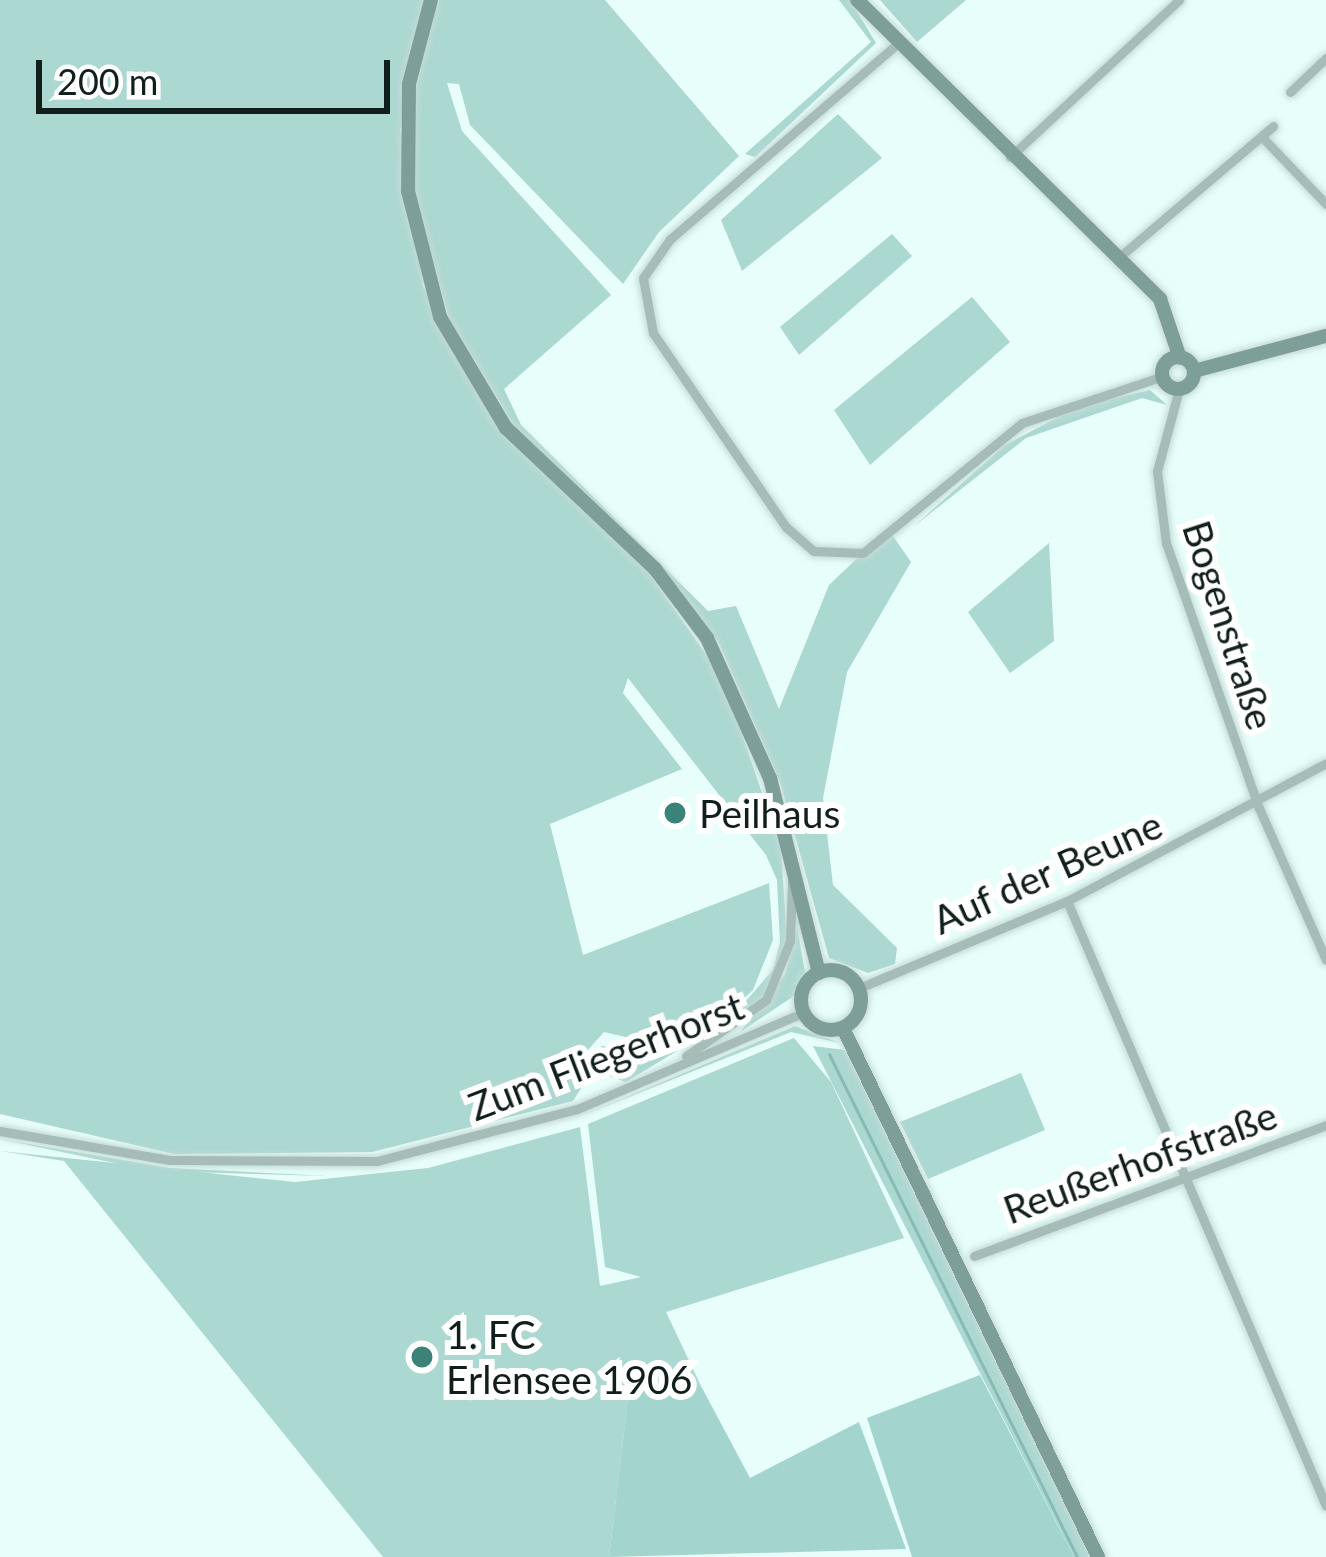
<!DOCTYPE html>
<meta charset="utf-8">
<style>
body{margin:0}
#map{position:relative;width:1326px;height:1557px;overflow:hidden;background:#e7fefa;font-family:Lato,sans-serif}
div>[style]{position:absolute}
[style*='--x']{left:calc(var(--x)*1px);top:calc(var(--y)*1px);width:calc(var(--w)*1px);rotate:calc(var(--a)*1deg)}
.green>*{inset:0;background:#acd8d2}
.forest>*{inset:0;background:#a3d5ce}
.stream>*{height:3px;margin:-1.5px;padding:0 1.5px;transform-origin:1.5px;border-radius:1.5px;background:#89bab3}
.roads{filter:drop-shadow(0 0 3px #c5dad6) drop-shadow(0 0 3px #c5dad6)}
.street>*{height:9px;margin:-4.5px;padding:0 4.5px;transform-origin:4.5px;border-radius:4.5px;background:#a6bcb8}
.secondary>*{height:14px;margin:-7px;padding:0 7px;transform-origin:7px;border-radius:7px;background:#7e9e99}
.secondary>.ring{margin:-7px;padding:0;box-sizing:content-box;background:none;border:14px solid #7e9e99;border-radius:50%}
.dots>*{width:33px;height:33px;translate:-50% -50%;box-sizing:border-box;border:6px solid #fff;border-radius:50%}
span{translate:-50% -50%;white-space:nowrap;text-align:center;line-height:1.15;-webkit-text-stroke:12px #fff;paint-order:stroke}
.street-label{font-size:39px;color:#101e1c}
.poi-label{font-size:39px;color:#101e1c}
.left{translate:0 -50%;text-align:left}
.scale{position:absolute;left:36px;top:60px;width:354px;height:54px;box-sizing:border-box;border:6px solid #101e1c;border-top:0;padding-left:15px;font-size:36px;line-height:42px;white-space:nowrap;color:#101e1c;-webkit-text-stroke:9px #fff;paint-order:stroke}
</style>
<div id="map">
<div class="green">
<div style="clip-path:polygon(0 0,425px 0,400px 130px,423px 286px,501px 430px,649px 573px,723px 679px,781px 848px,787px 941px,764px 998px,626px 1082px,595px 1071px,601px 1046px,661px 1050px,732px 1017px,773px 970px,780px 943px,777px 880px,766px 855px,628px 678px,623px 693px,682px 769px,550px 824px,583px 955px,769px 883px,773px 940px,753px 990px,729px 1012px,660px 1045px,604px 1032px,579px 1060px,557px 1058px,588px 1077px,573px 1101px,372px 1152px,174px 1154px,0 1114px)"></div>
<div style="clip-path:polygon(438px 0,605px 0,739px 156px,659px 232px,623px 284px,470px 125px,459px 84px,447px 83px,462px 131px,611px 295px,504px 389px,521px 425px,708px 611px,736px 606px,779px 709px,829px 585px,888px 529px,911px 562px,847px 672px,823px 798px,833px 885px,897px 948px,895px 964px,868px 973px,829px 958px,780px 782px,718px 641px,658px 564px,516px 429px,449px 318px,414px 194px,416px 88px)"></div>
<div style="clip-path:polygon(839px 0,850px 0,876px 43px,755px 157px,745px 154px,871px 42px)"></div>
<div style="clip-path:polygon(880px 0,966px 0,917px 42px)"></div>
<div style="clip-path:polygon(838px 114px,882px 158px,742px 271px,721px 220px)"></div>
<div style="clip-path:polygon(892px 234px,912px 256px,799px 355px,780px 327px)"></div>
<div style="clip-path:polygon(972px 297px,1010px 342px,870px 465px,834px 410px)"></div>
<div style="clip-path:polygon(1150px 390px,1167px 405px,1142px 398px,1026px 438px,913px 527px,1005px 445px,1079px 406px)"></div>
<div style="clip-path:polygon(1049px 543px,1054px 641px,1010px 673px,968px 612px)"></div>
<div style="clip-path:polygon(797px 927px,805px 972px,794px 996px,740px 1032px,785px 974px)"></div>
<div style="clip-path:polygon(795px 1026px,840px 1043px,791px 1032px,584px 1115px)"></div>
<div style="clip-path:polygon(794px 1038px,831px 1082px,904px 1238px,666px 1312px,701px 1386px,629px 1391px,609px 1557px,383px 1557px,64px 1161px,0 1151px,295px 1182px,428px 1168px,580px 1127px,600px 1286px,641px 1277px,605px 1267px,588px 1124px)"></div>
<div style="clip-path:polygon(813px 1046px,845px 1050px,1090px 1557px,1074px 1557px)"></div>
<div style="clip-path:polygon(1021px 1073px,1045px 1130px,928px 1179px,900px 1122px)"></div>
<div style="clip-path:polygon(0 1139px,170px 1168px,328px 1176px,153px 1171px)"></div>
</div>
<div class="forest">
<div style="clip-path:polygon(980px 1375px,1074px 1557px,912px 1557px,867px 1418px)"></div>
<div style="clip-path:polygon(701px 1386px,750px 1478px,859px 1422px,906px 1549px,609px 1557px,629px 1390px)"></div>
</div>
<div class="stream">
<div style="--x:829;--y:1054;--w:561;--a:63.75"></div>
</div>
<div class="roads">
<div class="street">
<div style="--x:897;--y:44;--w:299;--a:139.3"></div>
<div style="--x:670;--y:239;--w:47;--a:124.7"></div>
<div style="--x:643;--y:278;--w:56;--a:79.7"></div>
<div style="--x:653;--y:333;--w:235;--a:55.6"></div>
<div style="--x:786;--y:527;--w:37;--a:41"></div>
<div style="--x:814;--y:551;--w:49;--a:2.3"></div>
<div style="--x:863;--y:553;--w:205;--a:-39.3"></div>
<div style="--x:1022;--y:423;--w:149;--a:-18.4"></div>
<div style="--x:1290;--y:92;--w:50;--a:-43.4"></div>
<div style="--x:1262;--y:137;--w:93;--a:46.3"></div>
<div style="--x:1010;--y:157;--w:231;--a:-42.9"></div>
<div style="--x:1117;--y:259;--w:205;--a:-40.4"></div>
<div style="--x:1179;--y:389;--w:85;--a:105"></div>
<div style="--x:1157;--y:471;--w:73;--a:82.9"></div>
<div style="--x:1166;--y:543;--w:281;--a:70.7"></div>
<div style="--x:1259;--y:808;--w:166;--a:66.2"></div>
<div style="--x:1067;--y:901;--w:658;--a:66.82"></div>
<div style="--x:859;--y:988;--w:225;--a:-22.7"></div>
<div style="--x:1067;--y:901;--w:293;--a:-28"></div>
<div style="--x:686;--y:1056;--w:98;--a:-35"></div>
<div style="--x:766;--y:1000;--w:64;--a:-67.9"></div>
<div style="--x:790;--y:941;--w:61;--a:-88.1"></div>
<div style="--x:0;--y:1131;--w:172;--a:9.7"></div>
<div style="--x:170;--y:1160;--w:207;--a:0.3"></div>
<div style="--x:377;--y:1161;--w:207;--a:-14.6"></div>
<div style="--x:577;--y:1109;--w:247;--a:-23.1"></div>
<div style="--x:974;--y:1256;--w:376;--a:-20.4"></div>
</div>
<div class="secondary">
<div style="--x:431;--y:0;--w:87;--a:104.7"></div>
<div style="--x:409;--y:84;--w:107;--a:90.5"></div>
<div style="--x:408;--y:191;--w:130;--a:75.7"></div>
<div style="--x:440;--y:317;--w:129;--a:59.3"></div>
<div style="--x:506;--y:428;--w:205;--a:43.4"></div>
<div style="--x:655;--y:569;--w:86;--a:53"></div>
<div style="--x:707;--y:638;--w:154;--a:65.8"></div>
<div style="--x:770;--y:778;--w:201;--a:75.9"></div>
<div style="--x:857;--y:0;--w:426;--a:44.6"></div>
<div style="--x:1160;--y:299;--w:62;--a:71.3"></div>
<div class="ring" style="left:1162px;top:357px;width:18px;height:18px"></div>
<div style="--x:1194;--y:371;--w:137;--a:-14.9"></div>
<div class="ring" style="left:801px;top:970px;width:46px;height:46px"></div>
<div style="--x:843;--y:1028;--w:587;--a:64.26"></div>
</div>
</div>
<div class="dots">
<div style="left:675px;top:813px;background:#3b8279"></div>
<div style="left:422px;top:1357px;background:#3b8279"></div>
</div>
<div class="street-label">
<span style="left:1229px;top:625px;rotate:72deg">Bogenstraße</span>
<span style="left:1047px;top:872px;rotate:-24deg">Auf der Beune</span>
<span style="left:606px;top:1056px;rotate:-21deg">Zum Fliegerhorst</span>
<span style="left:1140px;top:1162px;rotate:-20deg">Reußerhofstraße</span>
</div>
<div class="poi-label">
<span class="left" style="left:699px;top:813px">Peilhaus</span>
<span class="left" style="left:446px;top:1357px">1. FC<br>Erlensee 1906</span>
</div>
<div class="scale">200 m</div>
</div>
